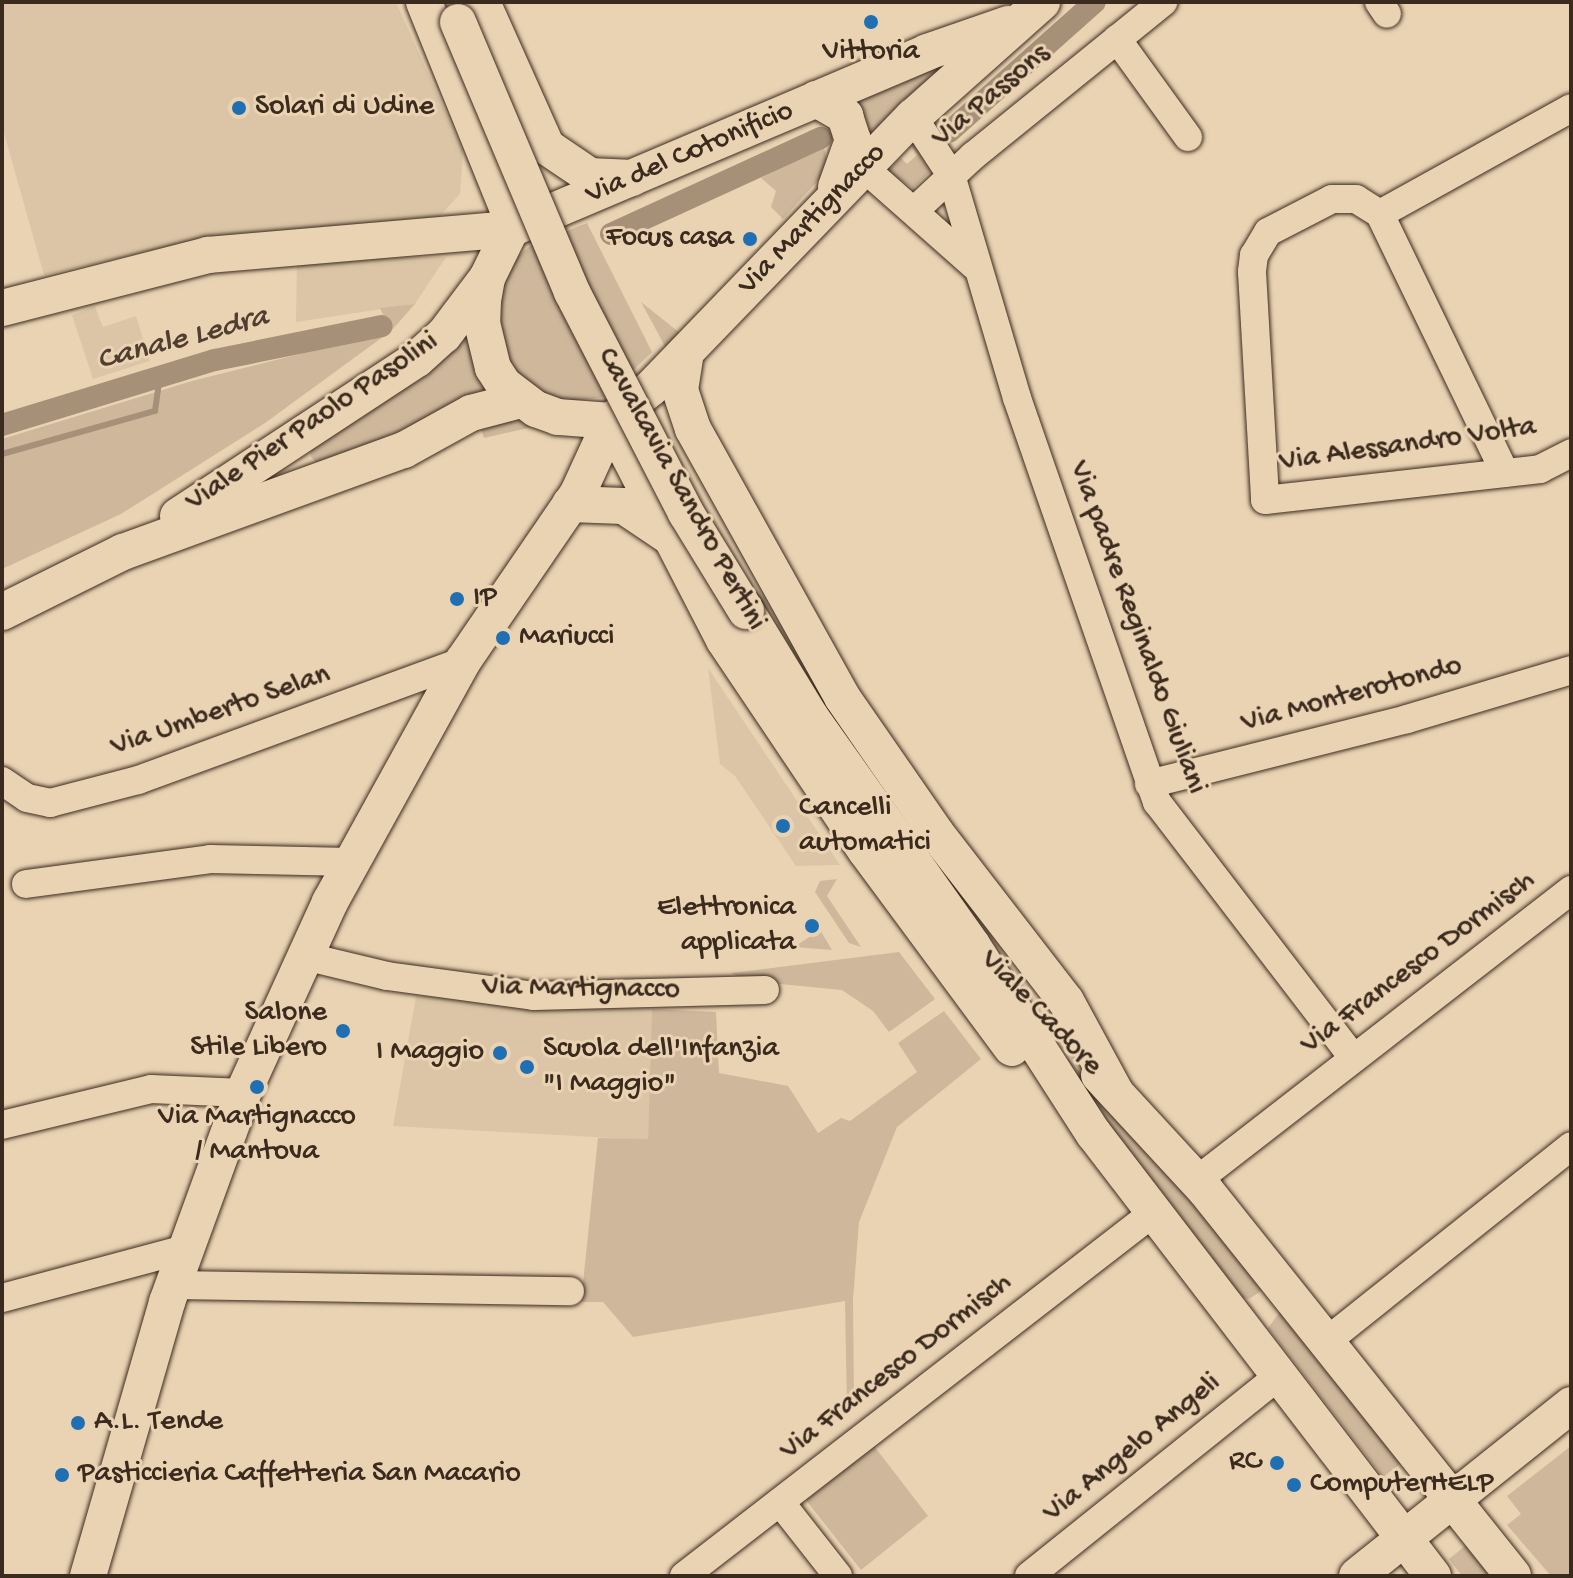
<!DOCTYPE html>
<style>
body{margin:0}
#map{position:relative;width:1573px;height:1578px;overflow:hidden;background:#ead3b3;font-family:"Gochi Hand",sans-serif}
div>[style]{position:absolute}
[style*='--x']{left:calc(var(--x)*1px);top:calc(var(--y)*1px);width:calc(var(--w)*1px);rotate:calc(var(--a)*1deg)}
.built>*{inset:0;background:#dbc5a6}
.green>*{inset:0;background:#ceb79b}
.stream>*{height:6px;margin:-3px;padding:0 3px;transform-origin:3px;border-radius:3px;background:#a69078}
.canal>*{height:22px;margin:-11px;padding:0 11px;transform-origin:11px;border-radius:11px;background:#a69078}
.roads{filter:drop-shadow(0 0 2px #3b2a1e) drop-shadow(0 0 2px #3b2a1e)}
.minor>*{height:28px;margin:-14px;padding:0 14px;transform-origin:14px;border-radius:14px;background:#ead3b3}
.major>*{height:36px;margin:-18px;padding:0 18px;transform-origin:18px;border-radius:18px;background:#ead3b3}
.bridges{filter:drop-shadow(0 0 2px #3b2a1e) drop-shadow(0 0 2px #3b2a1e)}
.major-bridge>*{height:36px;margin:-18px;padding:0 18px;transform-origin:18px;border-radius:18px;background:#ead3b3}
.dots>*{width:22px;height:22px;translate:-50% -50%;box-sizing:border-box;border:4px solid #ead3b3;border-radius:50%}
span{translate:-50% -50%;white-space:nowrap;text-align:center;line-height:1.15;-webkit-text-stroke:6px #ead3b3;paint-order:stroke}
.poi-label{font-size:30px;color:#3b2a1e}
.left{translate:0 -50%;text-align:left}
.right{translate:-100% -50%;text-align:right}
.street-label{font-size:30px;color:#3b2a1e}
.water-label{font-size:32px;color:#503e30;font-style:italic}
.frame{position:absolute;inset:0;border:4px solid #3b2a1e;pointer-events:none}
</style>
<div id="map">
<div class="built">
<div style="clip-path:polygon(2px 2px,396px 2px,463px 151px,460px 194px,438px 218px,406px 226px,209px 237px,44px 275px,2px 126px)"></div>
<div style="clip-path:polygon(446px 257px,415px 304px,296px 322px,297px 259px)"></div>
<div style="clip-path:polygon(95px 306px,103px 327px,136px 316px,150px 361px,93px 379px,72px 315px)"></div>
<div style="clip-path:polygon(708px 668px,840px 865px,796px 866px,735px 776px,720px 764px)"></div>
<div style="clip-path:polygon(416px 996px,652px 1009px,648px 1140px,393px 1126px)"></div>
</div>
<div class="green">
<div style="clip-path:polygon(987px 41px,868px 149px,841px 99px)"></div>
<div style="clip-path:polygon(919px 140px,933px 169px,913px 188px,887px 171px,901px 158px,907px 164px,917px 155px,912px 148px)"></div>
<div style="clip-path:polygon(824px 146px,827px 161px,821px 177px,783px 219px,771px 207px,776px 191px,761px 178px)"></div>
<div style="clip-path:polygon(587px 223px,652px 352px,605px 397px,572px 401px,552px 398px,518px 378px,492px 323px,509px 263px,533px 244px)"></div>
<div style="clip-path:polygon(641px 302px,680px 333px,666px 348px)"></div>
<div style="clip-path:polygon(415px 304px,391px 331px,265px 423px,121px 514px,2px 569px,2px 439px,192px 381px,391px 331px,380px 308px)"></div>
<div style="clip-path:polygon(468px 338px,491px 391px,320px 466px,311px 457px,310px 449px)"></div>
<div style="clip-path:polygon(519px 418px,537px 426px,484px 438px,480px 426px)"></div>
<div style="clip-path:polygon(837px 879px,827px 896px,861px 947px,849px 943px,815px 892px,820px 881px)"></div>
<div style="clip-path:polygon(820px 930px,832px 950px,794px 947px)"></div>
<div style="clip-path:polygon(899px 952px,935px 999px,889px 1032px,873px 1011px,842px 990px,749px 981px,731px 973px)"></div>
<div style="clip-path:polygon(652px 1009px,716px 1012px,719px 1073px,788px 1086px,818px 1133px,841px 1118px,850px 1121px,917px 1072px,898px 1043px,944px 1011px,981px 1059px,897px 1127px,859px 1222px,853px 1300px,854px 1402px,847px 1408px,845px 1301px,633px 1337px,603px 1302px,581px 1302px,598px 1138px,648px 1139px)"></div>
<div style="clip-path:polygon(1029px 1018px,1157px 1152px,1262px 1280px,1261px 1291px,1249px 1299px,1238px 1297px)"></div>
<div style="clip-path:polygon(1280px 1312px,1403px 1462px,1383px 1477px,1268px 1328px)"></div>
<div style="clip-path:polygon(874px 1446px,928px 1516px,861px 1570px,806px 1500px)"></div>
<div style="clip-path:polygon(1571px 1446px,1571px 1576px,1551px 1576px,1507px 1525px,1521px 1514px,1507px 1496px)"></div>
<div style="clip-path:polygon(1470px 1542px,1496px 1576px,1462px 1576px,1449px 1559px)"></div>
</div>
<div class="stream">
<div style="--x:2;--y:454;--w:159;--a:-15.7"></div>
<div style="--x:155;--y:411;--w:34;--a:-82"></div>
</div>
<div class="canal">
<div style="--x:949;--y:132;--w:195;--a:-41.7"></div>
<div style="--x:611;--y:234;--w:231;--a:-24.6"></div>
<div style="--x:2;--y:425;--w:223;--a:-17"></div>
<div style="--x:215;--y:360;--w:170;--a:-11.5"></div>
</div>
<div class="roads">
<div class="minor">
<div style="--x:1379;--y:2;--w:14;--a:56"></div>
<div style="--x:1117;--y:39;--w:121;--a:54.1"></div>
<div style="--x:913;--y:117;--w:69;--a:56.8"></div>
<div style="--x:951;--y:175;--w:233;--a:73.5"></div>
<div style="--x:1017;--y:398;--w:428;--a:70.9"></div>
<div style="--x:1157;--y:802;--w:320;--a:52.5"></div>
<div style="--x:863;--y:167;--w:149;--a:41.5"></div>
<div style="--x:914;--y:211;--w:81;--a:-43"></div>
<div style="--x:973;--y:156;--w:245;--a:-39"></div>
<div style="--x:1380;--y:214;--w:218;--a:-29"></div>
<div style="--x:1505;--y:473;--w:288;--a:-115.8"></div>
<div style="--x:1380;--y:214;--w:28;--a:-148"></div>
<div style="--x:1356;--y:199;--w:24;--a:180"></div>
<div style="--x:1332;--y:199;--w:72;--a:152.7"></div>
<div style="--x:1268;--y:232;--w:27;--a:121"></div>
<div style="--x:1254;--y:255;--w:17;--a:97"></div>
<div style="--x:1252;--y:272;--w:228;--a:86.7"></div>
<div style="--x:1265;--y:500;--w:277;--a:-6.4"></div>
<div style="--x:1540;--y:469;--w:35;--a:-27"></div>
<div style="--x:2;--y:781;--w:30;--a:34"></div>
<div style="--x:27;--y:798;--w:24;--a:12"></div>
<div style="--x:50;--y:803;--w:91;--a:-14.6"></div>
<div style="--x:138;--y:780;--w:346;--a:-20.1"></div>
<div style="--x:1149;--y:784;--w:266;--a:-14.1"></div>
<div style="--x:1407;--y:719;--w:171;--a:-16.6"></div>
<div style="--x:26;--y:884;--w:186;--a:-7.7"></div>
<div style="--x:210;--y:859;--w:141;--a:1.2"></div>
<div style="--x:304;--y:956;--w:85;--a:13.5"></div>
<div style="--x:387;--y:976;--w:148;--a:7.7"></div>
<div style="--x:534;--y:996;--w:231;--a:-1.5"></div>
<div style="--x:2;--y:1125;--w:153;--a:-13.6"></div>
<div style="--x:151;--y:1089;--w:92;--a:2.5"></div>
<div style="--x:1196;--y:1181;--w:475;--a:-37.8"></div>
<div style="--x:173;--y:1285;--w:397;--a:0.9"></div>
<div style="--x:2;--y:1298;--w:189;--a:-15"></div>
<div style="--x:1327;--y:1341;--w:312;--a:-38.6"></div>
<div style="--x:780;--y:1502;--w:94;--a:51.9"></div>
<div style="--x:684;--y:1576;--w:593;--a:-37.74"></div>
<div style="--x:1029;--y:1576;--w:320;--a:-38.7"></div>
</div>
<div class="major">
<div style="--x:424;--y:2;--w:232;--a:68"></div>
<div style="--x:511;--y:217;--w:12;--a:90"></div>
<div style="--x:511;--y:229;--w:55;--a:116.1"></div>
<div style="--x:487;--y:278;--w:22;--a:100"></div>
<div style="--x:483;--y:300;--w:23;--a:92"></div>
<div style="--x:482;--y:323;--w:46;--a:76.3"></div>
<div style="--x:493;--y:368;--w:20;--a:57"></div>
<div style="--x:504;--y:385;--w:40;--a:37"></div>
<div style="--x:536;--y:409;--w:23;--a:20"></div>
<div style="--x:558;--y:417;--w:53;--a:4.3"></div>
<div style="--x:482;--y:2;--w:159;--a:65.9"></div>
<div style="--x:547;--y:147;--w:52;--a:34"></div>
<div style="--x:590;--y:176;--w:42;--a:2.7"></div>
<div style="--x:816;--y:99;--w:34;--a:30"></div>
<div style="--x:845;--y:116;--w:25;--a:72"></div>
<div style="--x:853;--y:140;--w:50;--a:109.9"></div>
<div style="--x:2;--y:308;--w:213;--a:-14.4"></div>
<div style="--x:208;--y:255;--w:304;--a:-4.9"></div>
<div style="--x:511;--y:229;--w:452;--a:-23"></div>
<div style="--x:927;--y:52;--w:86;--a:-19.1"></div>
<div style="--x:686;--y:352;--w:38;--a:99"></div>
<div style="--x:680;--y:390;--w:41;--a:71.6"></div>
<div style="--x:693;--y:429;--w:307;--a:60.9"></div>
<div style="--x:842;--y:697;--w:165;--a:55.3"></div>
<div style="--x:936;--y:833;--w:212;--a:52.3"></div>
<div style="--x:1066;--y:1001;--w:105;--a:61.5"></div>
<div style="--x:611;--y:421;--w:246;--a:62.7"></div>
<div style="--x:724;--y:640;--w:254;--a:56.1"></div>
<div style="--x:866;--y:851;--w:245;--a:53.5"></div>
<div style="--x:570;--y:504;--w:54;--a:2.1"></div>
<div style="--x:624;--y:506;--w:52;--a:34"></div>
<div style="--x:178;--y:516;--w:286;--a:-33.3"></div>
<div style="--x:417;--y:359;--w:36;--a:-42"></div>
<div style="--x:444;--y:335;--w:66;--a:-53"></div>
<div style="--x:746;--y:611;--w:123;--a:58.6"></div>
<div style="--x:810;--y:716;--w:281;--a:54.7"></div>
<div style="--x:972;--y:945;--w:225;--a:57.2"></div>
<div style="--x:1094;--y:1134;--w:557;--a:52.51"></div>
<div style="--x:2;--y:612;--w:135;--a:-26.4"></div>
<div style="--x:123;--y:552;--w:299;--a:-20"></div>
<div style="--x:404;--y:450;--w:77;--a:-28.9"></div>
<div style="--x:471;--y:413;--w:52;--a:-14.6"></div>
<div style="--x:1099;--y:1075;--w:158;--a:47.3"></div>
<div style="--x:1206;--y:1191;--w:492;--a:51.4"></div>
<div style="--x:88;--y:1576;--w:285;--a:-73.9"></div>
<div style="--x:167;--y:1302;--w:222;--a:-70"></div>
<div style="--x:243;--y:1093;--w:210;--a:-65.5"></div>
<div style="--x:330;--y:902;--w:275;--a:-61.1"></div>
<div style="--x:463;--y:661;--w:204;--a:-55.6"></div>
<div style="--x:578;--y:493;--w:79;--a:-65.4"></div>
<div style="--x:611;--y:421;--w:52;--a:-39.5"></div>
<div style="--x:651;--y:388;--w:377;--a:-46"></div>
<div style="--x:913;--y:117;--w:173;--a:-41.7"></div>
<div style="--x:1357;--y:1576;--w:274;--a:-38.6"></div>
</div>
</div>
<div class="bridges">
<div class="major-bridge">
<div style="--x:458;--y:22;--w:293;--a:67.1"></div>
<div style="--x:572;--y:292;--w:249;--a:62.7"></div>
<div style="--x:686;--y:513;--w:115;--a:58.5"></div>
</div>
</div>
<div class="dots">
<div style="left:871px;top:22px;background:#1f6fb2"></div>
<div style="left:239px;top:108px;background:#1f6fb2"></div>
<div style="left:750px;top:239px;background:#1f6fb2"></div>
<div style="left:457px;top:599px;background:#1f6fb2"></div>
<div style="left:503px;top:638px;background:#1f6fb2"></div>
<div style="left:783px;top:826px;background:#1f6fb2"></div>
<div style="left:812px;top:926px;background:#1f6fb2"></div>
<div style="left:343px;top:1031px;background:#1f6fb2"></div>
<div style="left:500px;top:1053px;background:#1f6fb2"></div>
<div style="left:527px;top:1067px;background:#1f6fb2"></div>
<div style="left:257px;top:1087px;background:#1f6fb2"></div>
<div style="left:78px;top:1423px;background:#1f6fb2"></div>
<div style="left:1277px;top:1463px;background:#1f6fb2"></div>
<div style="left:62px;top:1475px;background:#1f6fb2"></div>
<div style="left:1294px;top:1485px;background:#1f6fb2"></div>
</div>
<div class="poi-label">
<span style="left:871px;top:53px">Vittoria</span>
<span class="left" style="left:255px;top:108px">Solari di Udine</span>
<span class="right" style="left:734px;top:239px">Focus casa</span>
<span class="left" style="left:473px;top:599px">IP</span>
<span class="left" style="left:519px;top:638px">Mariucci</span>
<span class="left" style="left:799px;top:826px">Cancelli<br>automatici</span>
<span class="right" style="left:796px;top:926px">Elettronica<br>applicata</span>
<span class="right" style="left:327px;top:1031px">Salone<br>Stile Libero</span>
<span class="left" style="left:543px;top:1067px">Scuola dell'Infanzia<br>"I Maggio"</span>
<span class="right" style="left:484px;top:1053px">I Maggio</span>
<span style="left:257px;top:1135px">Via Martignacco<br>/ Mantova</span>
<span class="left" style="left:94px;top:1423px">A.L. Tende</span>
<span class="right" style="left:1261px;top:1463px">RC</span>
<span class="left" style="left:78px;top:1475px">Pasticcieria Caffetteria San Macario</span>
<span class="left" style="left:1310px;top:1485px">ComputerHELP</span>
</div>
<div class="street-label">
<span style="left:992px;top:97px;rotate:-40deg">Via Passons</span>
<span style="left:690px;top:154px;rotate:-23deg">Via del Cotonificio</span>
<span style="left:813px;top:220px;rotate:-46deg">Via Martignacco</span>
<span style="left:313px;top:423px;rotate:-34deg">Viale Pier Paolo Pasolini</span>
<span style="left:1408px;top:446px;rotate:-8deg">Via Alessandro Volta</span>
<span style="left:680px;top:490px;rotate:61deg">Cavalcavia Sandro Pertini</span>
<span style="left:1136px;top:628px;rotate:70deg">Via padre Reginaldo Giuliani</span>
<span style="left:1352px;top:696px;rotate:-15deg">Via Monterotondo</span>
<span style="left:221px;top:712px;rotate:-19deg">Via Umberto Selan</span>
<span style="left:1419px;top:964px;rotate:-37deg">Via Francesco Dormisch</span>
<span style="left:581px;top:990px;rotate:1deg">Via Martignacco</span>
<span style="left:1040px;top:1014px;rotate:46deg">Viale Cadore</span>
<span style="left:897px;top:1368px;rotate:-38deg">Via Francesco Dormisch</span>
<span style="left:1133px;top:1449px;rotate:-39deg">Via Angelo Angeli</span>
</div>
<div class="water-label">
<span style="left:183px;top:340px;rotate:-15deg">Canale Ledra</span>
</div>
<div class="frame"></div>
</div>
